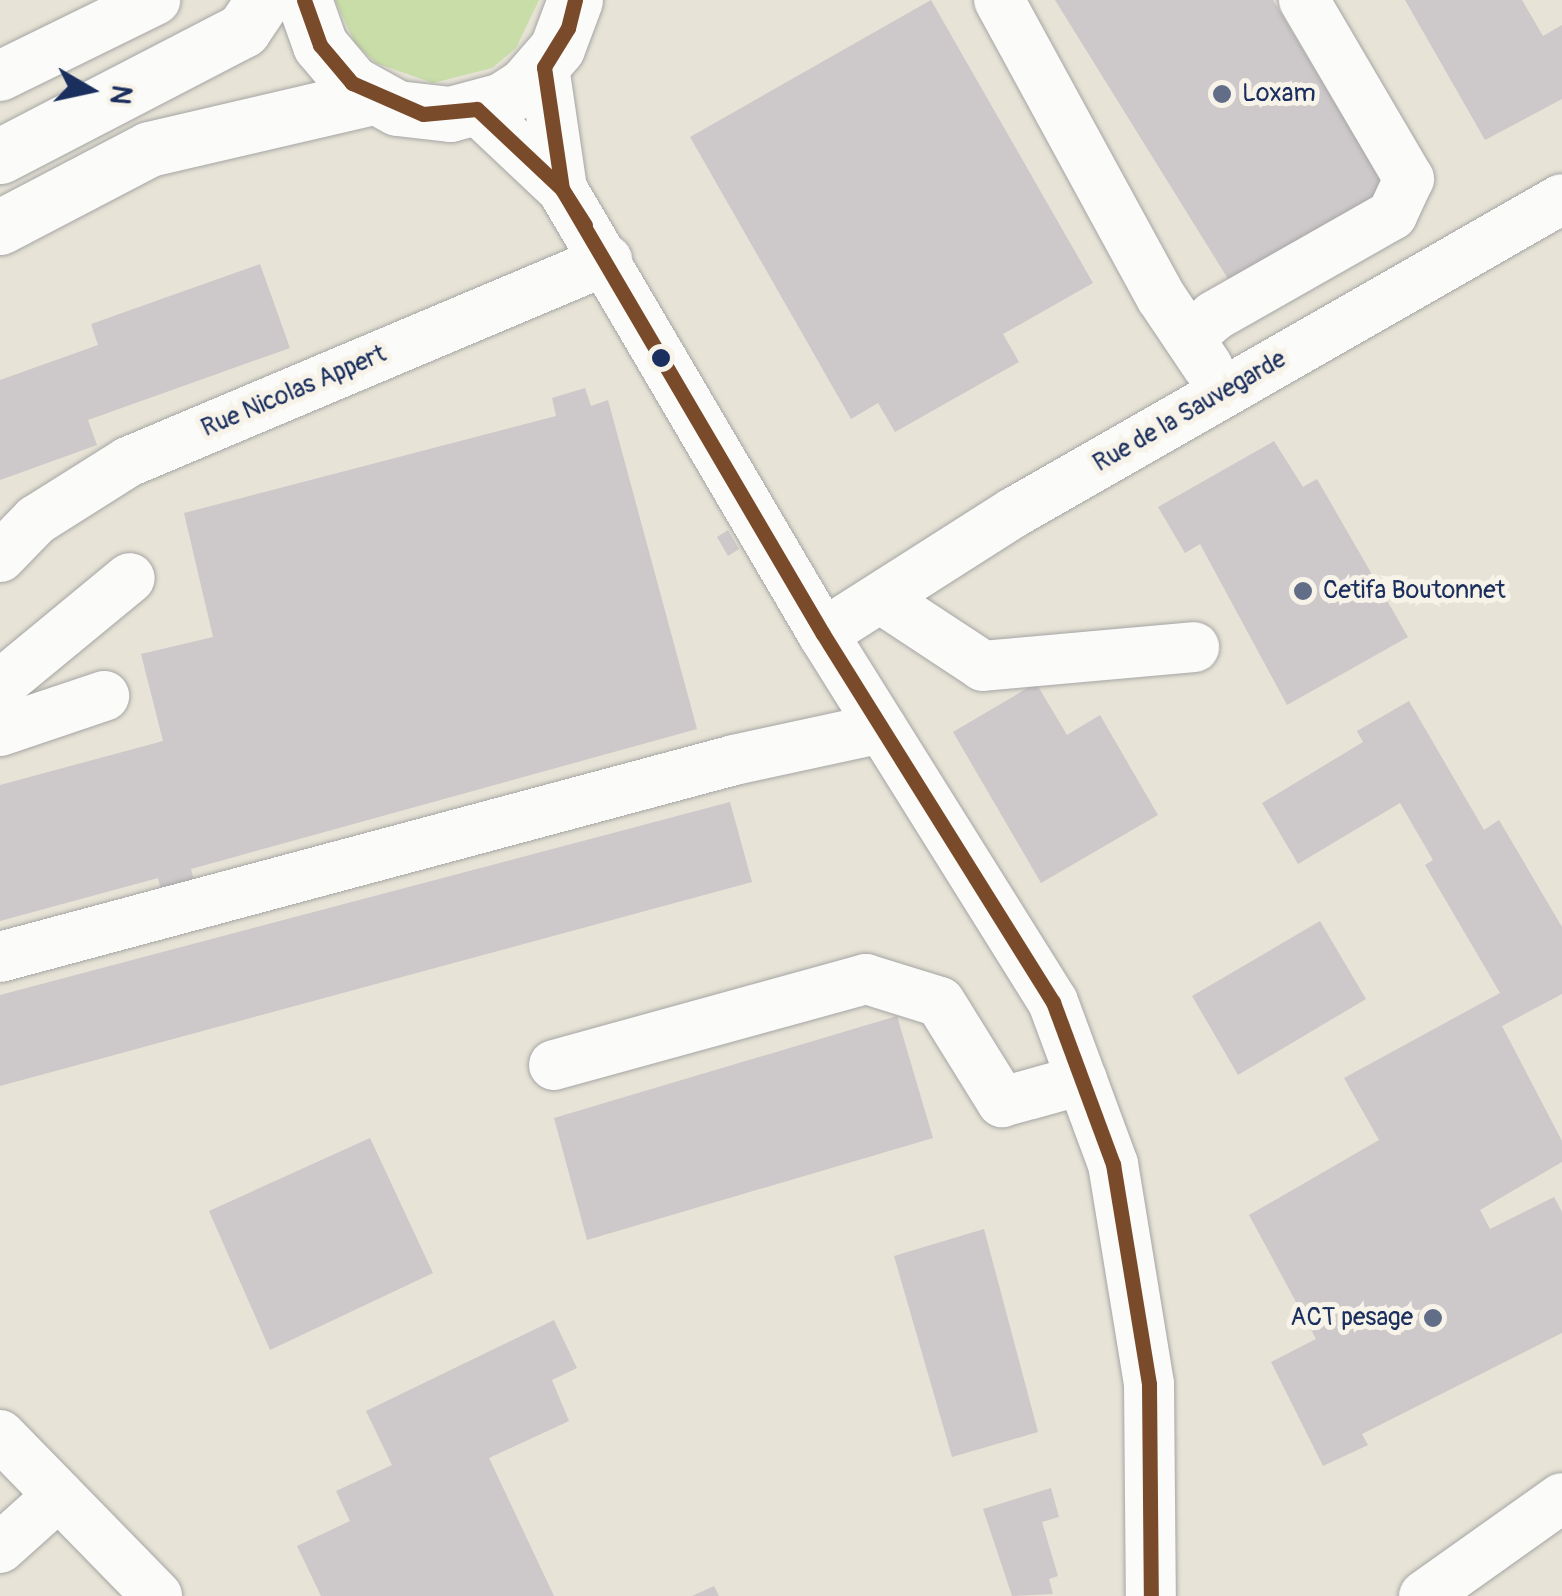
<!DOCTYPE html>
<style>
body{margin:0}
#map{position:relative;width:1562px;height:1596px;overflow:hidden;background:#e7e3d6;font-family:Pangolin,sans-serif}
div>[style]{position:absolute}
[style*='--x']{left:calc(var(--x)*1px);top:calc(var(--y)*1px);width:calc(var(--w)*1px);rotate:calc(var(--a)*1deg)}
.green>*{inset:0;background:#c8dda8}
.building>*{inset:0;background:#cdc8ca}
.roads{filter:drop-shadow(0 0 2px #a5a5a4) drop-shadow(0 0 2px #a5a5a4)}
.minor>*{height:50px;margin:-25px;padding:0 25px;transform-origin:25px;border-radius:25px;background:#fbfbf9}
.major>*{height:55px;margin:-27.5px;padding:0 27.5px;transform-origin:27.5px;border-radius:27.5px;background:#fbfbf9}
.bus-1>*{height:15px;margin:-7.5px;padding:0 7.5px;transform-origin:7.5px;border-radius:7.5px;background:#7a4b2a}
.dots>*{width:28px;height:28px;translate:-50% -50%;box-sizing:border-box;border:5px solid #f7f3e8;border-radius:50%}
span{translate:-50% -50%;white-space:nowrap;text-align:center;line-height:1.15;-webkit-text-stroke:10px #f7f3e8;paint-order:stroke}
.poi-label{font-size:25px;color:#1b2f5e}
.left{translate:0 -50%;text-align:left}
.right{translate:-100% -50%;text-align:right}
.street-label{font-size:25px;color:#1b2f5e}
.north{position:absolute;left:40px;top:40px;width:100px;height:100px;-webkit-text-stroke:8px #f7f3e8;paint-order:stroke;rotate:99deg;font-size:28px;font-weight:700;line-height:40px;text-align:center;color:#1b2f5e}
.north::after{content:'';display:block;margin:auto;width:35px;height:45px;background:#1b2f5e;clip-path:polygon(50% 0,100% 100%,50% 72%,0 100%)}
</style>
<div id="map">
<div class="green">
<div style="clip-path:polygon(335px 0,539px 0,516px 48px,492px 68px,433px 83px,376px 63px,355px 43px)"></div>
</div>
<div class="building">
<div style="clip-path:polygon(931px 0,1093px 283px,1003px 334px,1019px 362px,895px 432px,878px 403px,851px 419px,690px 137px)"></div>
<div style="clip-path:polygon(1055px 0,1273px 0,1387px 189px,1230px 282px)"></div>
<div style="clip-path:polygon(1405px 0,1522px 0,1543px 36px,1562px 25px,1562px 99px,1485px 140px)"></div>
<div style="clip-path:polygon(260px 264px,290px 348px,88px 420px,97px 445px,0 480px,0 380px,98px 345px,91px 324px)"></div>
<div style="clip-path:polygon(585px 388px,591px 406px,608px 400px,697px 729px,191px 869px,198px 895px,165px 905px,158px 878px,0 921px,0 785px,163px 741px,141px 654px,213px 637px,184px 513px,556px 416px,552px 398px)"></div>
<div style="clip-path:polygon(1274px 441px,1303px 487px,1317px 479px,1408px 637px,1287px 705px,1200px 544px,1185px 553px,1158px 507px)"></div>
<div style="clip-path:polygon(728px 530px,739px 549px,728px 556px,717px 537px)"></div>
<div style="clip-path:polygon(1036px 683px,1067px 735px,1100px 715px,1158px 815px,1041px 883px,953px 732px)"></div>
<div style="clip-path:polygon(1409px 701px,1484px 830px,1499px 820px,1562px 927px,1562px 994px,1502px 1026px,1562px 1141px,1562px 1162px,1480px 1210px,1490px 1229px,1554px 1197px,1562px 1212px,1562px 1333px,1362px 1434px,1368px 1445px,1323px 1466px,1271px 1362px,1316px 1339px,1249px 1215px,1379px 1140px,1344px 1078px,1500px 993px,1425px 865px,1433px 860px,1400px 803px,1298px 864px,1262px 803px,1363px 742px,1357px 731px)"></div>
<div style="clip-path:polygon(730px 802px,752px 882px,0 1086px,0 995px)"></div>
<div style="clip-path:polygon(1320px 921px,1366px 999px,1238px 1075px,1192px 996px)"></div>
<div style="clip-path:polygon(897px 1016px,933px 1138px,587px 1240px,554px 1118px)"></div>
<div style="clip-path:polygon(370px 1138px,433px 1273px,270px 1350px,209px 1211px)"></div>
<div style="clip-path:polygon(984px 1229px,1038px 1432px,952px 1457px,894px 1256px)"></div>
<div style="clip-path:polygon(554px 1320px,577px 1368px,552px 1380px,569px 1421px,489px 1458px,554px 1596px,321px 1596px,297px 1546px,350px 1521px,336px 1491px,392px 1465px,366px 1411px)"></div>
<div style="clip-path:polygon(1051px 1488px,1059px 1517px,1042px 1522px,1058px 1576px,1049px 1579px,1053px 1594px,1012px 1596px,983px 1509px)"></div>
<div style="clip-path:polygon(714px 1586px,719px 1596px,692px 1596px)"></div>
</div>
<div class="roads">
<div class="minor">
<div style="--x:999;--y:0;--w:338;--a:61.4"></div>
<div style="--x:1161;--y:297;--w:84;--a:56.1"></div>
<div style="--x:544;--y:67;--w:123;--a:81.6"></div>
<div style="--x:0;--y:76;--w:173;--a:-26.1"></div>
<div style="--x:477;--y:109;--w:117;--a:43.3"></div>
<div style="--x:562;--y:189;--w:516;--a:59.61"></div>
<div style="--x:823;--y:634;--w:434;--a:58"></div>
<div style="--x:1053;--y:1002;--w:173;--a:69.7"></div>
<div style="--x:1113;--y:1164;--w:223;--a:80.7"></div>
<div style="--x:1149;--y:1384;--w:212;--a:89.5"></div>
<div style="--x:1189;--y:338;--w:33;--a:-41"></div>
<div style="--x:1214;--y:316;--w:205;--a:-29.6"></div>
<div style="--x:1392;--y:215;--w:40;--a:-65"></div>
<div style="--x:1409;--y:179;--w:208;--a:-120.4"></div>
<div style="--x:0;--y:557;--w:52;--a:-45.8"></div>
<div style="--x:36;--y:520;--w:109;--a:-32.2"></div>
<div style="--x:128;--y:462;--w:520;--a:-22.87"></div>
<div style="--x:880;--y:598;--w:123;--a:33.4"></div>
<div style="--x:983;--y:666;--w:212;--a:-5.1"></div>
<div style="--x:823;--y:634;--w:225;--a:-32.5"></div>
<div style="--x:1013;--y:513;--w:632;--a:-29.77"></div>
<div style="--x:0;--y:685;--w:168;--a:-39.5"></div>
<div style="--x:0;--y:731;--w:110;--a:-18.6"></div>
<div style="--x:0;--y:957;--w:760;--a:-15.02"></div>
<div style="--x:734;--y:760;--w:151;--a:-12.2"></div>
<div style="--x:554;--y:1065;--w:324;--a:-15.4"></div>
<div style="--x:866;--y:979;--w:77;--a:17.3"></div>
<div style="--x:940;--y:1002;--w:118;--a:58.2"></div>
<div style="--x:1002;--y:1102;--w:83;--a:-15.4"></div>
<div style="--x:0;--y:1435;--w:225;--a:45.7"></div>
<div style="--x:0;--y:1548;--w:79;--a:-41.9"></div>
<div style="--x:1424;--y:1596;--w:169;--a:-35.4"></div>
</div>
<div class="major">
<div style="--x:304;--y:0;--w:48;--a:70.4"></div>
<div style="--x:320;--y:45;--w:50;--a:49.9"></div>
<div style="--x:352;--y:83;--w:51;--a:29.1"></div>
<div style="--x:397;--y:108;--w:53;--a:6.5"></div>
<div style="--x:450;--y:114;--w:54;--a:-15.1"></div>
<div style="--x:502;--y:100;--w:27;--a:-33"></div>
<div style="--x:525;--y:85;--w:49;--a:-49.1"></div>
<div style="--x:557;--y:48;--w:51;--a:-69.4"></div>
<div style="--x:0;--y:156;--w:274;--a:-27.4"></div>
<div style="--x:243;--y:30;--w:36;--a:-56"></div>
<div style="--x:0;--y:227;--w:168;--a:-27.6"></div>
<div style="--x:149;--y:149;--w:230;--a:-13.1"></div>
</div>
</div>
<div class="bus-1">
<div style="--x:304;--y:0;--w:48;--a:70.4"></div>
<div style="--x:320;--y:45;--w:50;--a:49.9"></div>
<div style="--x:352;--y:83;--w:77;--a:23.6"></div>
<div style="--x:423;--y:114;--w:54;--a:-5.3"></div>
<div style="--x:477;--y:109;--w:117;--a:43.3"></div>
<div style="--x:562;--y:189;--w:516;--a:59.61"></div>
<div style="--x:823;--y:634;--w:434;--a:58"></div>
<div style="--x:1053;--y:1002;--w:173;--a:69.7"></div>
<div style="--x:1113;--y:1164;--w:223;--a:80.7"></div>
<div style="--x:1149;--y:1384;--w:212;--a:89.5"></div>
<div style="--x:575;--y:0;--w:29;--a:104"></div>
<div style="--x:568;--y:28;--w:46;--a:121.6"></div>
<div style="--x:544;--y:67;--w:123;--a:81.6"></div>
<div style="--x:562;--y:189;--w:43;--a:57.4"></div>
</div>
<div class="dots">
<div style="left:1222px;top:94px;background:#626e88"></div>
<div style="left:661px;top:358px;background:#1b2f5e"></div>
<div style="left:1303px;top:591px;background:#626e88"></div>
<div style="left:1433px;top:1318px;background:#626e88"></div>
</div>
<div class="poi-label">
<span class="left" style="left:1242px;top:94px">Loxam</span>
<span class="left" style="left:1323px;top:591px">Cetifa Boutonnet</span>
<span class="right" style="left:1413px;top:1318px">ACT pesage</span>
</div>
<div class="street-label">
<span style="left:294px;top:392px;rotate:-23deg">Rue Nicolas Appert</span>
<span style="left:1190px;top:412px;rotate:-30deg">Rue de la Sauvegarde</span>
</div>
<div class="north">N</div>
</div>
